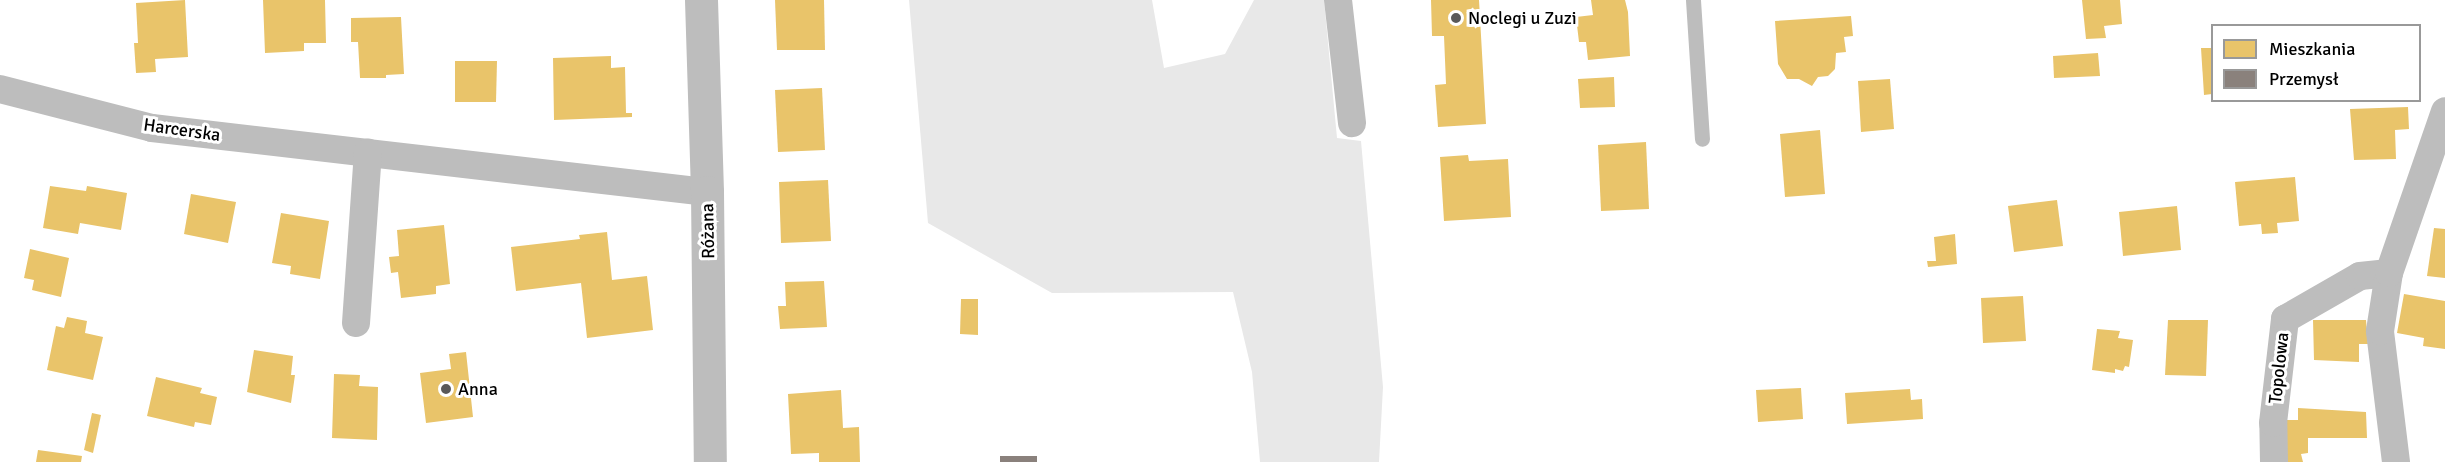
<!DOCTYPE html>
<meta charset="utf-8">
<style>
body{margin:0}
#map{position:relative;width:2445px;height:462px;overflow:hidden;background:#fff;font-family:Signika,sans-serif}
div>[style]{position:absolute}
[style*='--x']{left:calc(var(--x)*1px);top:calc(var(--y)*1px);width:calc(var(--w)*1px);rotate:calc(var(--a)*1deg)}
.green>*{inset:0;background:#e8e8e8}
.homes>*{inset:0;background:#e9c46a}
.industry>*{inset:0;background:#8a817c}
.service>*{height:15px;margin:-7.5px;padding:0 7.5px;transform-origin:7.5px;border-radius:7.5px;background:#bdbdbd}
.minor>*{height:28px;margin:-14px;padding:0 14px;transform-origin:14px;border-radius:14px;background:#bdbdbd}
.tertiary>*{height:33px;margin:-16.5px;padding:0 16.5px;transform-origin:16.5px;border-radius:16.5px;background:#bdbdbd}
.dots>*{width:16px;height:16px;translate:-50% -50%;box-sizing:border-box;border:3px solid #fff;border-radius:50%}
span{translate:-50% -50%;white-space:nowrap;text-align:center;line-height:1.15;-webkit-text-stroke:6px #fff;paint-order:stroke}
.poi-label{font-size:18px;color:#000}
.left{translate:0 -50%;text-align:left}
.street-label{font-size:18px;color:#000}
.legend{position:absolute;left:2211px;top:24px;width:210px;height:78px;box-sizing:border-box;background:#fff;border:2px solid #999;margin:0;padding:8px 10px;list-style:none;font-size:18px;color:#000}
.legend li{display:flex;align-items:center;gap:12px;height:30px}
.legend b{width:30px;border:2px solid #999}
</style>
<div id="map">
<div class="green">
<div style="clip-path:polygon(909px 0,1152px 0,1164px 68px,1225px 54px,1254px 0,1324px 0,1337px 138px,1361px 141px,1383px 387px,1379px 462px,1260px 462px,1252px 372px,1233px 292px,1052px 293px,928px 223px)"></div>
</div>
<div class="homes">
<div style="clip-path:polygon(185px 0,188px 57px,155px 59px,156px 72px,136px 73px,134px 43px,138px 43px,136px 3px)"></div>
<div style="clip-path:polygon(263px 0,325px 0,326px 43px,304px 43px,304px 51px,265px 53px)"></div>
<div style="clip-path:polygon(775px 0,824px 0,825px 50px,777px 50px)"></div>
<div style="clip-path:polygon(1431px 0,1479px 0,1486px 124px,1438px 127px,1435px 85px,1446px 84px,1444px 36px,1432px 36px)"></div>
<div style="clip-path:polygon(1591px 0,1625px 0,1628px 12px,1630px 56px,1588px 60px,1586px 42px,1579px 42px,1576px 17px,1593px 15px)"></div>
<div style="clip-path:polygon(2082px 0,2120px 0,2122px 24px,2104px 26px,2106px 38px,2086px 39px)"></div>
<div style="clip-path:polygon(1851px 16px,1853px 36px,1844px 37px,1846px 52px,1836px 53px,1835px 69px,1828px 76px,1818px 77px,1812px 86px,1799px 79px,1787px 79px,1778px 64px,1775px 21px)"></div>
<div style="clip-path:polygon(401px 17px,404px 74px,386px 75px,386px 78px,360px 78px,358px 42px,351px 42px,351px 18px)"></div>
<div style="clip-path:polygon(2201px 48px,2212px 48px,2212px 94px,2204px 95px)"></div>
<div style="clip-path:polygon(2098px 53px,2100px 76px,2054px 78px,2053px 56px)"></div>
<div style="clip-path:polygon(611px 56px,611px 68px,625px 67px,626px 113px,632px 113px,632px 117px,554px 120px,553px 58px)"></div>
<div style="clip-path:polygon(455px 61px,497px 61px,496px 102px,455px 102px)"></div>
<div style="clip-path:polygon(1614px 77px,1615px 107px,1580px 108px,1578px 79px)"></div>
<div style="clip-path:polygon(1890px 79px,1894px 129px,1861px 132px,1858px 81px)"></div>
<div style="clip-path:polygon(822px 88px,825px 150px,778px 152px,775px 90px)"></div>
<div style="clip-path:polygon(2408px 107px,2409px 129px,2395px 130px,2396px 159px,2354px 160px,2350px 109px)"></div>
<div style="clip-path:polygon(1820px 130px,1825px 194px,1785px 197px,1780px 134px)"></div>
<div style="clip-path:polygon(1646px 142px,1649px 209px,1601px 211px,1598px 145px)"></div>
<div style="clip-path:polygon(1468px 155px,1469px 161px,1508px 159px,1511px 217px,1444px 221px,1440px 157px)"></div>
<div style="clip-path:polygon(2295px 177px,2299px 221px,2277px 223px,2278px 233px,2262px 234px,2261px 224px,2239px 226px,2235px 182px)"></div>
<div style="clip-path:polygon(828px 180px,831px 241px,781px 243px,779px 182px)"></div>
<div style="clip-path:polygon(50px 186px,86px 191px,87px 186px,127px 193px,121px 230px,80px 223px,78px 234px,43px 228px)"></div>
<div style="clip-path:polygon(191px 194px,236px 202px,228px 243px,184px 234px)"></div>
<div style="clip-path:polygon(2057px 200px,2063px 246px,2014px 252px,2008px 206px)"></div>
<div style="clip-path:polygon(2177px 206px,2181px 250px,2123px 256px,2119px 212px)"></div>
<div style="clip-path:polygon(281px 213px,329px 221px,320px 279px,290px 274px,291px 266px,272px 263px)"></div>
<div style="clip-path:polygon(444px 225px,450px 284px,436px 286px,436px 294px,401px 298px,398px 272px,391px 273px,389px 257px,399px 256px,397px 230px)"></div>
<div style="clip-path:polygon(2434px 228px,2445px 229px,2445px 278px,2427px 276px)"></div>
<div style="clip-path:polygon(607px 232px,612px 280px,647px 276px,653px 330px,587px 338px,581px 283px,516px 291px,511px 247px,580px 239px,579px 235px)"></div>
<div style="clip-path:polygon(1955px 234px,1957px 264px,1928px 267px,1927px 261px,1936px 261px,1934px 237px)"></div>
<div style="clip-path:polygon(30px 249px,69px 258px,61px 297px,32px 290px,34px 280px,24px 278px)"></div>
<div style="clip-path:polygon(824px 281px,827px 327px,780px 329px,778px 306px,786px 306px,785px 282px)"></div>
<div style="clip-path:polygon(2404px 294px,2445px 301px,2445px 349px,2423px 346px,2424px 338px,2397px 333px)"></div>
<div style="clip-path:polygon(2023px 296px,2026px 341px,1983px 343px,1981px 298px)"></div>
<div style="clip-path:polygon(961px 299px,978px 299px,978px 335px,960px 334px)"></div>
<div style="clip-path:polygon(67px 317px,87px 321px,85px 333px,103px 337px,93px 380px,47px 370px,56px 326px,64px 328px)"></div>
<div style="clip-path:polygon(2168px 320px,2208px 320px,2206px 376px,2165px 375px)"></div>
<div style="clip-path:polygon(2313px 320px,2366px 320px,2368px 344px,2359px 344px,2359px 362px,2314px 360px)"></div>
<div style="clip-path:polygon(2097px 329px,2120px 331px,2118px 338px,2133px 340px,2129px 367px,2125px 366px,2123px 371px,2115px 369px,2115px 373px,2092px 370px)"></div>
<div style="clip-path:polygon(254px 350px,293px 356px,291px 375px,295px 375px,291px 403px,247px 392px)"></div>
<div style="clip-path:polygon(466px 352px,473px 417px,426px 423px,420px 373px,451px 369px,449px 354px)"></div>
<div style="clip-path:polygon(334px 374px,360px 375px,359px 386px,378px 387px,377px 440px,332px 438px)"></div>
<div style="clip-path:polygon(156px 377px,202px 388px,200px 393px,217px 397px,211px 425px,195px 422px,194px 427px,147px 416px)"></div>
<div style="clip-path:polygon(1801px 388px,1803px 419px,1758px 422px,1756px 390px)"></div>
<div style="clip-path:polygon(1910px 389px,1911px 400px,1922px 399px,1923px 419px,1847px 424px,1845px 393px)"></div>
<div style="clip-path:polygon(841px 390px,843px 428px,859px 427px,860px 462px,819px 462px,819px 453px,791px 454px,788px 394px)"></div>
<div style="clip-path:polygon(2298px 408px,2366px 412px,2367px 438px,2308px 438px,2308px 453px,2301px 454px,2303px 462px,2287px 462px,2286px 420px,2298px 420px)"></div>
<div style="clip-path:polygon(92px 413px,101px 415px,93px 453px,84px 450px)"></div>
<div style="clip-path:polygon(38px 450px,82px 456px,81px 462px,36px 462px)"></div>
</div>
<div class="industry">
<div style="clip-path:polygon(1000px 456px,1037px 456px,1037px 462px,1000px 462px)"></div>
</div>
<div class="service">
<div style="--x:1693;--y:0;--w:139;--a:86.3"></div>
</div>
<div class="minor">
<div style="--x:1338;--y:0;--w:124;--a:83.5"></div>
<div style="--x:0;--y:89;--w:157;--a:14.4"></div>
<div style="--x:152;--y:128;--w:559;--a:6.58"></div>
<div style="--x:356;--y:323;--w:171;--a:-86"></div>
<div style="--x:2274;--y:462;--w:39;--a:-91"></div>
<div style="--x:2273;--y:423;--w:105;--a:-83.4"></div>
<div style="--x:2285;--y:319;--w:86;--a:-29.8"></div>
<div style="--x:2360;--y:276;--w:29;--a:-6"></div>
<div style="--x:2396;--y:462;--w:132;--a:-97"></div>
<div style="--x:2380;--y:331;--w:59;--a:-81.2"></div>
<div style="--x:2389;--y:273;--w:171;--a:-70.9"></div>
</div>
<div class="tertiary">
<div style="--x:701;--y:0;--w:192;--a:88.2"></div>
<div style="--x:707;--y:192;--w:270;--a:89.4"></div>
</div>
<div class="dots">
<div style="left:1456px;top:18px;background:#595959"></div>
<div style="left:446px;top:389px;background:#595959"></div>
</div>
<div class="poi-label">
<span class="left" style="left:1468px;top:18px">Noclegi u Zuzi</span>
<span class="left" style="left:458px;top:389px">Anna</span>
</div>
<div class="street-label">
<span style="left:182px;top:130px;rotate:8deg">Harcerska</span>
<span style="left:708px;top:231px;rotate:-91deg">Różana</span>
<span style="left:2279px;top:368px;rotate:-84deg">Topolowa</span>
</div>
<ul class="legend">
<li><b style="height:16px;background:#e9c46a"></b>Mieszkania</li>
<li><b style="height:16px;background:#8a817c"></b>Przemysł</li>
</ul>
</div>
